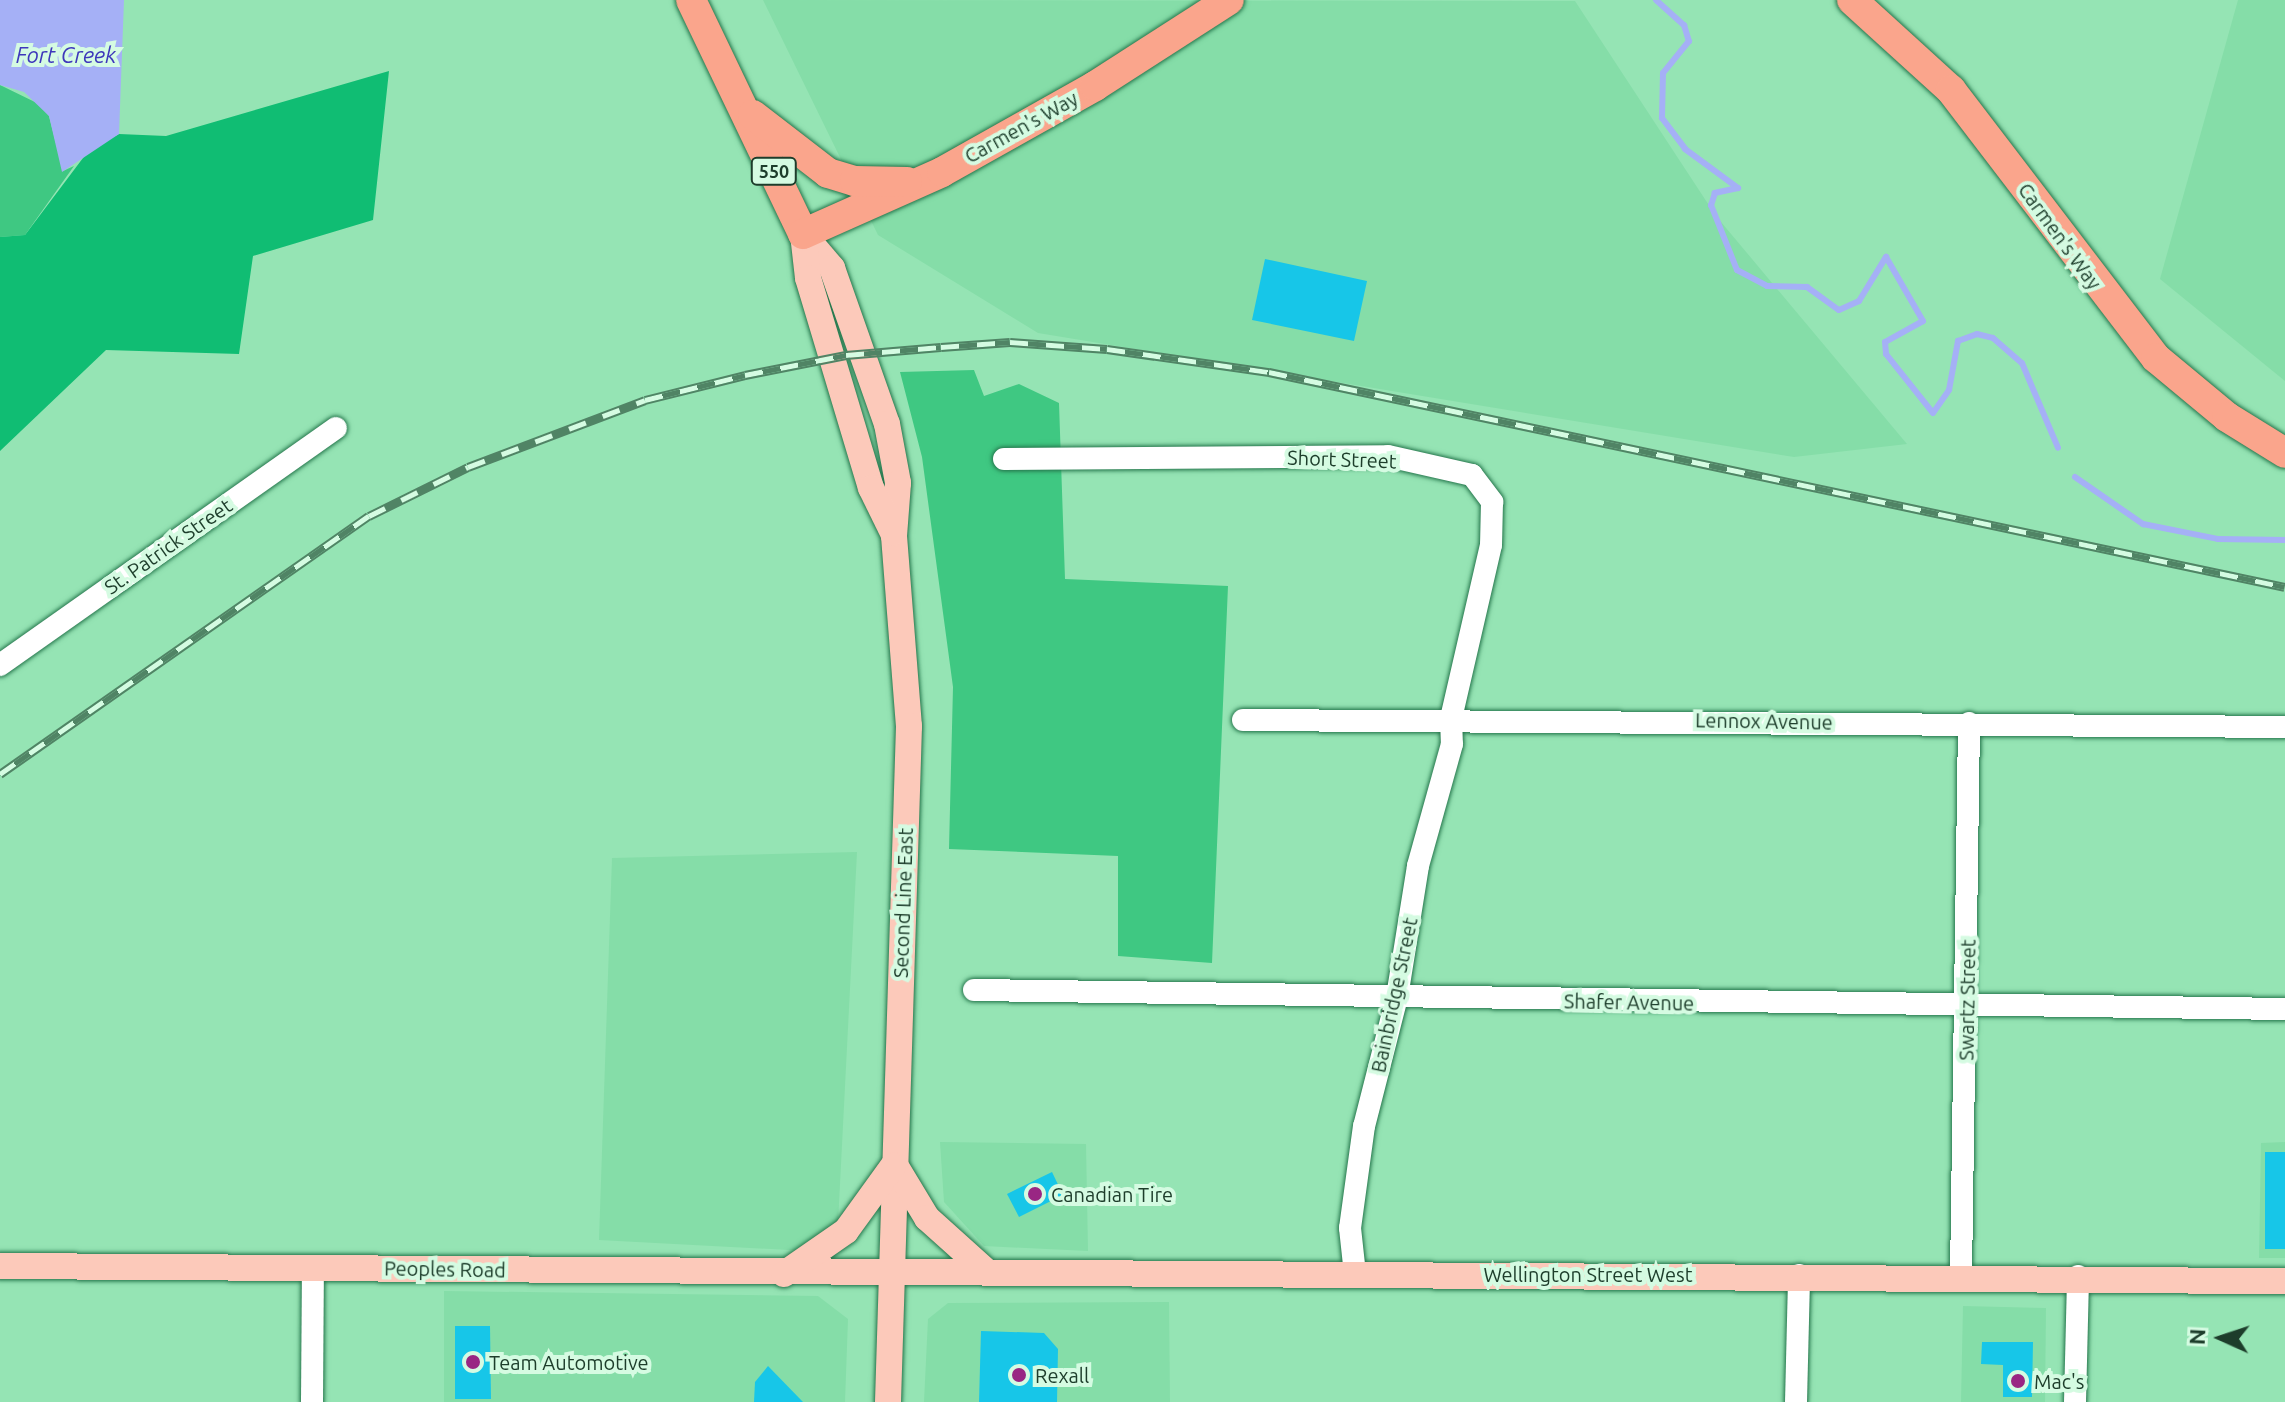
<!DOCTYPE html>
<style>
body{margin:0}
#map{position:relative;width:2285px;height:1402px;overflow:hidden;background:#95e4b4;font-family:Ubuntu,sans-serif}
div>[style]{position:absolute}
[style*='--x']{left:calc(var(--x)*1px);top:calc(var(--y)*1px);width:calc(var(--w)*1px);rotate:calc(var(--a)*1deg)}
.built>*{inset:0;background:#85dda8}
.green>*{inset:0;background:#3fc882}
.forest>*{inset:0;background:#10bd73}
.water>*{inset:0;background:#a5b0f6}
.stream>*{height:6px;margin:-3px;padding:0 3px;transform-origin:3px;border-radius:3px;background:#a5b0f6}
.building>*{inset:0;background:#17c6e8}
.roads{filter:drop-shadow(0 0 2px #25764c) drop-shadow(0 0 2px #25764c)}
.minor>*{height:22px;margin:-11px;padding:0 11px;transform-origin:11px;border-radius:11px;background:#fff}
.major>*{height:26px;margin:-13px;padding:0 13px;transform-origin:13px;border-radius:13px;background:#fcc9ba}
.highway>*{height:30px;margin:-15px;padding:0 15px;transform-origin:15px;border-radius:15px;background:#faa58c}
.rail>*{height:9px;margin-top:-4.5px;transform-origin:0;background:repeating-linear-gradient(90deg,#d5fbe2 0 18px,#508465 0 36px);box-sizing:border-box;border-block:2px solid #508465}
.dots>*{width:22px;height:22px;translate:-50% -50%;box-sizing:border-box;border:4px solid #d5fbe2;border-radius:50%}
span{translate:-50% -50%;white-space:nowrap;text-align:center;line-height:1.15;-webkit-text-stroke:8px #d5fbe2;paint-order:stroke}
.shield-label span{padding:2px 6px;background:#d5fbe2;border:2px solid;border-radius:6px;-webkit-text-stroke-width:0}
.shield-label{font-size:18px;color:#1d3d2b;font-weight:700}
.street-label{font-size:20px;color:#1d3d2b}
.poi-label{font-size:20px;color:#1d3d2b}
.left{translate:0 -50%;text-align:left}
.water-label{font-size:22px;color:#3e38bb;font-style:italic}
.north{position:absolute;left:2181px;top:1298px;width:80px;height:80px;-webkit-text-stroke:6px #d5fbe2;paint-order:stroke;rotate:273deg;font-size:22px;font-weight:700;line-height:32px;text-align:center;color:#1d3d2b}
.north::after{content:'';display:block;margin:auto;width:28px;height:36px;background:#1d3d2b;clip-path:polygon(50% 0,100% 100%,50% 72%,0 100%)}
</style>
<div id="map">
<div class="built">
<div style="clip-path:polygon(763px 0,1575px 1px,1716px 216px,1907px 444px,1794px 457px,1038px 333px,878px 235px)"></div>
<div style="clip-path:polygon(2238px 0,2285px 0,2285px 381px,2160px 279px)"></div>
<div style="clip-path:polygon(857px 852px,838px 1223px,808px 1251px,599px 1240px,612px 858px)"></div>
<div style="clip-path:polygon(940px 1142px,1086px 1144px,1088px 1251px,984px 1246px,944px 1202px)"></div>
<div style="clip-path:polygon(2285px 1142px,2285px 1258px,2259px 1258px,2261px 1143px)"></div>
<div style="clip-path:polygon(444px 1291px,818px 1296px,848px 1319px,845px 1402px,444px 1402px)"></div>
<div style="clip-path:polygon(1169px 1302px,1170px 1402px,924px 1402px,928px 1319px,948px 1303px)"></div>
<div style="clip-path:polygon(1963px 1306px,2046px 1308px,2045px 1402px,1961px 1402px)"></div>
</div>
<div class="green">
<div style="clip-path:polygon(0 85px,39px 104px,49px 116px,63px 171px,74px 166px,25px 235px,0 237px)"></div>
<div style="clip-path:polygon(974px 370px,984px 396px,1019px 384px,1059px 403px,1065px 579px,1228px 586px,1212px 963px,1118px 956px,1118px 856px,949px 849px,953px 687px,922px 457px,900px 372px)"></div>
</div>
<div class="forest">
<div style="clip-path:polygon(389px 71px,373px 220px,253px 256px,239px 354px,106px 350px,0 451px,0 237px,25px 235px,89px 150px,119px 134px,166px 136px)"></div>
</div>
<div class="water">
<div style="clip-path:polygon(0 0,124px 0,119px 134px,62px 172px,49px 116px,24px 92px,0 85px)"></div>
</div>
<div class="stream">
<div style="--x:1656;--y:0;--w:38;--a:42"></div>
<div style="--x:1684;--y:25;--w:17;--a:73"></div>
<div style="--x:1689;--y:41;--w:41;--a:129.1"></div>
<div style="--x:1663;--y:73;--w:45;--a:91.3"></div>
<div style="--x:1662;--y:118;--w:39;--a:53"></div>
<div style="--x:1685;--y:149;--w:66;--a:36.3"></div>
<div style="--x:1738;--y:188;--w:24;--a:168"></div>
<div style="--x:1715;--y:193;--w:13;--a:108"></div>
<div style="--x:1711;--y:205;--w:70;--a:68.2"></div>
<div style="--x:1737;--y:270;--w:34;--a:28"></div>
<div style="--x:1767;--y:286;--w:40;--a:1.4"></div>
<div style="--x:1807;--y:287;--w:39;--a:36"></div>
<div style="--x:1839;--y:310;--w:22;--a:-24"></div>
<div style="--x:1859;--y:301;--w:52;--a:-58.5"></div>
<div style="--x:1886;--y:257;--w:74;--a:60"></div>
<div style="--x:1923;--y:321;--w:43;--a:151.1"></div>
<div style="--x:1885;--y:342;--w:12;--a:85"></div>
<div style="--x:1886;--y:354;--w:75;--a:51.5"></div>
<div style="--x:1933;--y:413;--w:28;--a:-55"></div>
<div style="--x:1949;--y:390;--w:50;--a:-79.6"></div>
<div style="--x:1958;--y:341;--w:20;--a:-20"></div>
<div style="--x:1977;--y:334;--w:16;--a:14"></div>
<div style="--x:1993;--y:338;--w:38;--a:41"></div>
<div style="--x:2022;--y:363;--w:92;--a:67"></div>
<div style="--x:2075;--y:477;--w:83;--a:34.7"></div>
<div style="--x:2143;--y:524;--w:76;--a:11.3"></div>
<div style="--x:2218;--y:539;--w:67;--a:0.9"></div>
</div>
<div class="building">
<div style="clip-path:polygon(1265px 259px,1367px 281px,1354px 341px,1252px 320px)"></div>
<div style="clip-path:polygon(2265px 1152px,2285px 1152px,2285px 1249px,2265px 1249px)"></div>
<div style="clip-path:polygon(1052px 1172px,1063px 1195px,1019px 1217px,1007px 1194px)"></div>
<div style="clip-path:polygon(455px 1326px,490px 1326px,491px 1399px,455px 1399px)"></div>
<div style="clip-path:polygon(981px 1331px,1044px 1333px,1058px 1349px,1057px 1402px,979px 1402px)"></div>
<div style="clip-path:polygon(1982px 1342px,2033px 1342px,2032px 1397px,2003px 1397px,2003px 1365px,1981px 1364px)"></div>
<div style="clip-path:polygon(768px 1366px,803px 1402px,754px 1402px,755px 1382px)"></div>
</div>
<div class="roads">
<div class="minor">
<div style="--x:1004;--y:459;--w:384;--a:-0.4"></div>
<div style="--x:1388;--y:456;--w:86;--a:12.7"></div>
<div style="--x:1472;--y:475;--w:34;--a:53"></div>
<div style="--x:1492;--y:502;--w:43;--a:91.3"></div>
<div style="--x:1491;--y:545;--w:178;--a:103"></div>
<div style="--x:1451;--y:718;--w:26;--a:88"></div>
<div style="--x:1452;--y:744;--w:127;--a:105.6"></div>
<div style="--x:1418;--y:866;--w:133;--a:99.1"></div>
<div style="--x:1397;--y:997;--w:133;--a:104.3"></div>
<div style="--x:1364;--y:1126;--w:103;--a:97.8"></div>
<div style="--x:1350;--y:1228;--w:46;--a:83.8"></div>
<div style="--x:0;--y:665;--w:411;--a:-35.2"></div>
<div style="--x:1243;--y:720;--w:1042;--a:0.38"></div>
<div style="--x:974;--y:990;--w:1311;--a:0.83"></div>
<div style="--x:1961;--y:1276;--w:553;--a:-89.17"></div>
<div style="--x:312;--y:1402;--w:135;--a:-89.6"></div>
<div style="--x:1796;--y:1402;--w:127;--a:-88.6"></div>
<div style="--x:2075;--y:1402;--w:126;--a:-88.6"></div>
</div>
<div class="major">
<div style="--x:803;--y:234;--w:45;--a:49.5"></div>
<div style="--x:832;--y:268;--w:165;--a:70.6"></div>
<div style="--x:887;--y:424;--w:60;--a:79.4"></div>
<div style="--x:898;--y:483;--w:53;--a:94.3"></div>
<div style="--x:894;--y:536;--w:191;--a:85.5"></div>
<div style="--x:909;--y:726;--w:676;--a:91.78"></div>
<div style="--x:803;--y:234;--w:44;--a:83.5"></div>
<div style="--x:808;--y:278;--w:219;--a:73.3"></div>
<div style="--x:871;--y:488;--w:50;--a:63.9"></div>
<div style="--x:895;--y:1165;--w:62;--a:58.9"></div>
<div style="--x:927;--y:1218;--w:78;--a:41.9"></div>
<div style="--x:0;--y:1266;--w:2285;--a:0.38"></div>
<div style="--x:784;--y:1274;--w:75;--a:-34.7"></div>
<div style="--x:846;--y:1231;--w:80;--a:-54.1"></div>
</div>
<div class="highway">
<div style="--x:691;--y:0;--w:259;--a:64.4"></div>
<div style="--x:803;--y:234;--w:152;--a:-24"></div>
<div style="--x:942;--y:172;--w:176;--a:-29.3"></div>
<div style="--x:1095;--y:86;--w:159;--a:-32.7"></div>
<div style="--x:1852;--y:0;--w:134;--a:42.3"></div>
<div style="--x:1951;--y:90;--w:337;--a:52.6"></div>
<div style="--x:2156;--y:358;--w:92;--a:39.7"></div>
<div style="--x:2227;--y:417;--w:68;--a:31.8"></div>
<div style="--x:753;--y:115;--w:95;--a:37.7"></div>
<div style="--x:828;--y:173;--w:28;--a:17"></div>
<div style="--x:855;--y:181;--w:52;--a:1.1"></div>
</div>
</div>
<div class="rail">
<div style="--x:0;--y:774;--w:450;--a:-35"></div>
<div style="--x:369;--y:516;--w:110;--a:-26.3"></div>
<div style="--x:468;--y:467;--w:189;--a:-20.7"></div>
<div style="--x:645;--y:400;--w:103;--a:-14"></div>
<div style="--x:745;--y:375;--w:103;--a:-11.2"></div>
<div style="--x:846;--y:355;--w:95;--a:-4.8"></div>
<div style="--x:941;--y:347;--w:69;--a:-4.1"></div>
<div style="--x:1010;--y:342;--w:97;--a:4.1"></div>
<div style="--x:1107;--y:349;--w:164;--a:8.1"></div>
<div style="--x:1269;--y:372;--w:1038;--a:11.95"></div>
</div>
<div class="dots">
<div style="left:1035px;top:1194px;background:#992683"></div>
<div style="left:473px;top:1362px;background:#992683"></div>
<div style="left:1019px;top:1375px;background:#992683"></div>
<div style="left:2018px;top:1381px;background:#992683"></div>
</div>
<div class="shield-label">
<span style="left:774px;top:171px">550</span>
</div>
<div class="street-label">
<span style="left:1021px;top:127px;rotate:-29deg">Carmen's Way</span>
<span style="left:2060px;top:236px;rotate:54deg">Carmen's Way</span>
<span style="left:1342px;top:459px;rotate:2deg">Short Street</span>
<span style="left:168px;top:546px;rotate:-35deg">St. Patrick Street</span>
<span style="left:1764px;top:721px;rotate:1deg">Lennox Avenue</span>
<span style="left:903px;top:903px;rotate:-88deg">Second Line East</span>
<span style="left:1394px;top:995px;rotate:-78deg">Bainbridge Street</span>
<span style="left:1967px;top:1000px;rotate:-89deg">Swartz Street</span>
<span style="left:1629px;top:1002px;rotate:1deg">Shafer Avenue</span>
<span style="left:445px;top:1269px;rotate:1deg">Peoples Road</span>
<span style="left:1588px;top:1274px">Wellington Street West</span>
</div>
<div class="poi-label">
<span class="left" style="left:1051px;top:1194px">Canadian Tire</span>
<span class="left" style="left:489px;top:1362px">Team Automotive</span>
<span class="left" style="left:1035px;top:1375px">Rexall</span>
<span class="left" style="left:2034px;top:1381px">Mac's</span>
</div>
<div class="water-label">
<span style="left:66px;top:55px">Fort Creek</span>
</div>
<div class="north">N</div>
</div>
